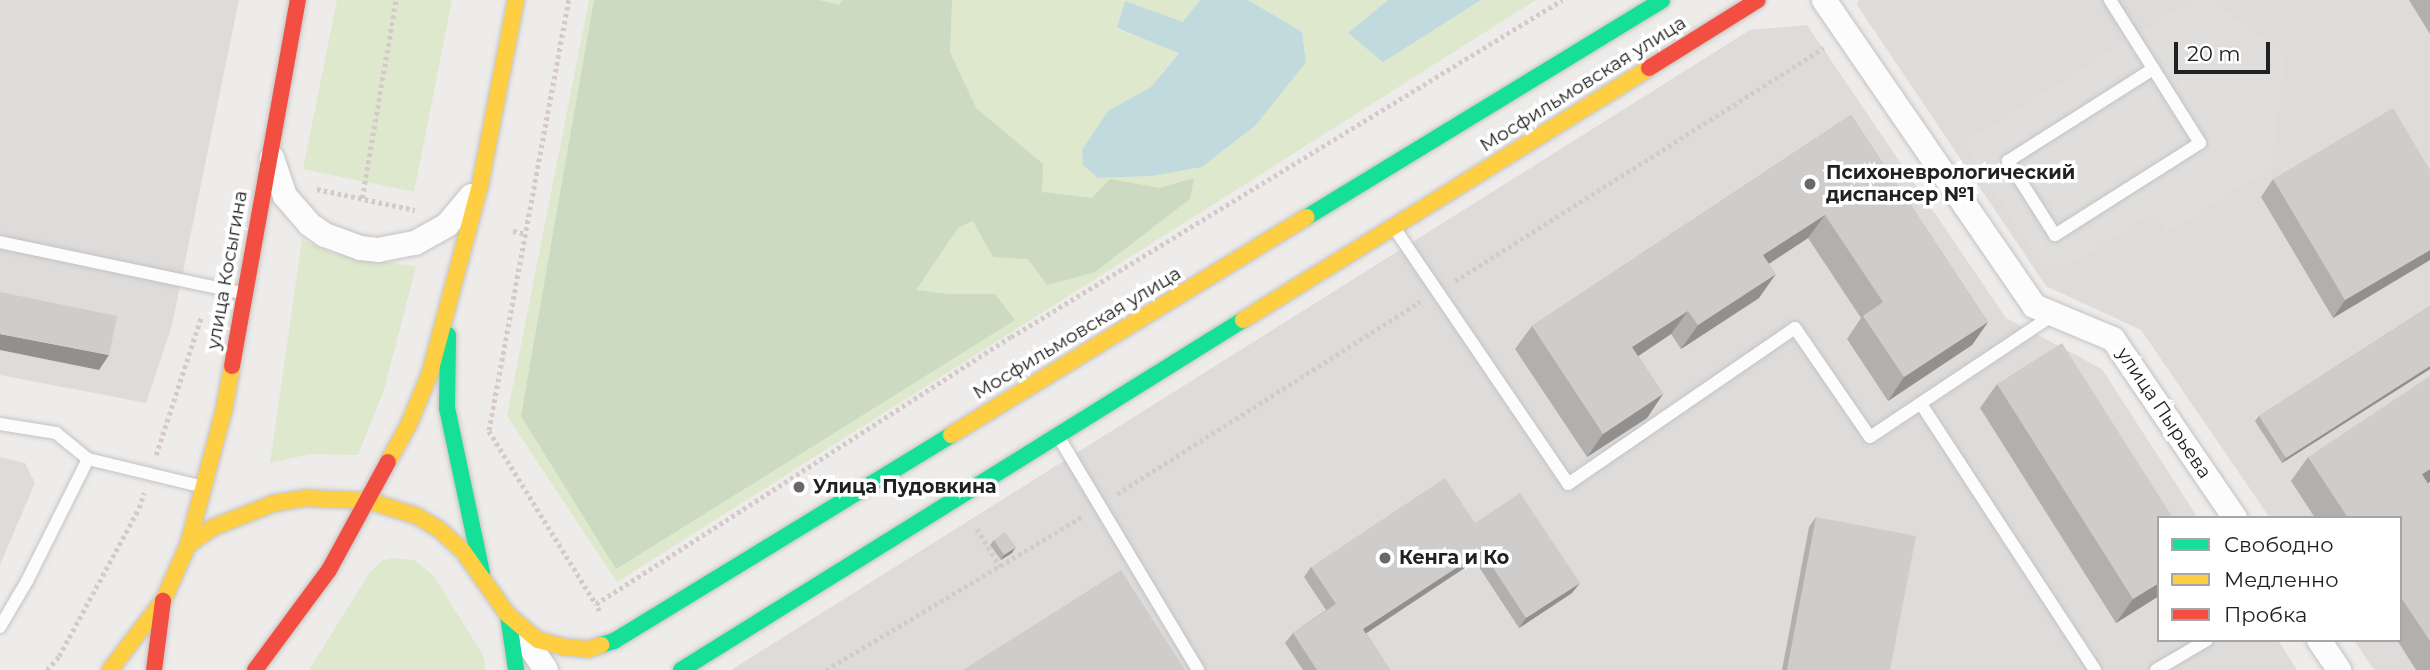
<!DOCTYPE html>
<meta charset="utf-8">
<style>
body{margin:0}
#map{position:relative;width:2430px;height:670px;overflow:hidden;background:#eeecea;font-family:Montserrat,sans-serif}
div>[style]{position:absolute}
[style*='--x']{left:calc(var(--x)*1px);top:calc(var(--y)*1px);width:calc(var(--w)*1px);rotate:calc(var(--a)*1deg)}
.residential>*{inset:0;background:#dedcdb}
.grass>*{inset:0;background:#dde8cc}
.forest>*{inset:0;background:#ccdac2}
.parking>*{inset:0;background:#dfdedd}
.water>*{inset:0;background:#c0dade}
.path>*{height:4.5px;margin-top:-2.25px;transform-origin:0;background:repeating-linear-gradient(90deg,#d6cac9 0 3.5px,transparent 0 7px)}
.roads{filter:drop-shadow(0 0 2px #c4c3c2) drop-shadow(0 0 2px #c4c3c2)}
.lane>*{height:12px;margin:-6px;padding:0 6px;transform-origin:6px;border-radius:6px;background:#fcfcfc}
.street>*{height:24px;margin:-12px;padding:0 12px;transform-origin:12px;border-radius:12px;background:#fcfcfc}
.fast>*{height:16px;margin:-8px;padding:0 8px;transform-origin:8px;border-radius:8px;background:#16e098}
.slow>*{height:16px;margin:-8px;padding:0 8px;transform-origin:8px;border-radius:8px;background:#ffcf43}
.jam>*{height:16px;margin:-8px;padding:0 8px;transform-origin:8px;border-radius:8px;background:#f24e42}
.wall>*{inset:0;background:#b2b0af}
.shaded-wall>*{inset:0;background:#91908e}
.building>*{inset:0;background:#cfcdcb}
.dots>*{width:19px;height:19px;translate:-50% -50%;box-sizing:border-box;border:4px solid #fff;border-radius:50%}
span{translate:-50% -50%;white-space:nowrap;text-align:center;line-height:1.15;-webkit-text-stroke:7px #fff;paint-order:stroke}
.street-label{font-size:19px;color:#212121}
.poi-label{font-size:19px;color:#212121;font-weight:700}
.left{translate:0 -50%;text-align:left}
.legend{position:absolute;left:2157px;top:516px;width:245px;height:126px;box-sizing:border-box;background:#fff;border:2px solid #a6a6a6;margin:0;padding:9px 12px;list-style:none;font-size:21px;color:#212121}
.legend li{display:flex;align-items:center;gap:14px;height:35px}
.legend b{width:35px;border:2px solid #a6a6a6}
.scale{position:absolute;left:2174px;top:42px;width:96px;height:32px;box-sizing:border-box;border:4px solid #212121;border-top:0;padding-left:9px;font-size:21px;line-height:24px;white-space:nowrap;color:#212121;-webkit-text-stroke:5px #fff;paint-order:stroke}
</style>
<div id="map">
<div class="residential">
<div style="clip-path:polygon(0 0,239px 0,172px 325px,146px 403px,0 375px)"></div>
<div style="clip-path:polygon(1858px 0,2430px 0,2430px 670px,2374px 670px,2354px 640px,2400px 640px,2400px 518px,2270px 518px,2141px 330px,2046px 286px,1857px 5px)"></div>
<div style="clip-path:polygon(1807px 25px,2006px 318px,2102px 369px,2198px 518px,2159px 518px,2159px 640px,2278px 640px,2297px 670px,731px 670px,1750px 30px)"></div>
<div style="clip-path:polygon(0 457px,25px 463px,35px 483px,0 565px)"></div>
</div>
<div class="grass">
<div style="clip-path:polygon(337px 0,452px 0,414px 192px,303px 169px)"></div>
<div style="clip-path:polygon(589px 0,1200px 0,1183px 22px,1125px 1px,1117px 29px,1179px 52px,1151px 87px,1108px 111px,1083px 150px,1083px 165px,1099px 178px,1152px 176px,1202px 167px,1256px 125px,1306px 61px,1302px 32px,1248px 0,1388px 0,1348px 33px,1383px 61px,1481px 0,1536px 0,617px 582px,507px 416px)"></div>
<div style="clip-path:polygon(302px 240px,332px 253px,357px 259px,416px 266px,385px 387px,358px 455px,310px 454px,270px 463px)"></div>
<div style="clip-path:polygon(393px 558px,414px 560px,433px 575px,483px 655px,486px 670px,309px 670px,370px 572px,383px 560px)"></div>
</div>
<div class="forest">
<div style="clip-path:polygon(594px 0,819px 0,839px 5px,843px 0,952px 0,950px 52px,976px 108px,1043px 164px,1042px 192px,1092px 198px,1110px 179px,1160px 188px,1194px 178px,1190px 199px,1095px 272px,1047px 285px,1028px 259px,993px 257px,973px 221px,958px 228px,916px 290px,949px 294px,995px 294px,1015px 320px,616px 569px,521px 416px)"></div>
</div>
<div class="parking">
<div style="clip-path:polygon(2192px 0,2210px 0,2285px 54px,2271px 167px,2168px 232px,2154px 212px,2066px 267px,2039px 262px,1964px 143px)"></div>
</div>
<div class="water">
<div style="clip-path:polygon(1200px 0,1248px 0,1302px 32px,1306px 62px,1256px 125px,1202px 167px,1152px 176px,1098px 178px,1083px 165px,1082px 150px,1108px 111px,1151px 87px,1179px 53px,1117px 28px,1125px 1px,1183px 22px)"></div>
<div style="clip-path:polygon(1388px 0,1481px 0,1383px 62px,1348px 33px)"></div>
</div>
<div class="path">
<div style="--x:569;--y:0;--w:438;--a:100.5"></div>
<div style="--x:489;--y:431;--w:203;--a:58.3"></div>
<div style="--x:317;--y:189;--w:100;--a:12.1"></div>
<div style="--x:362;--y:198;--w:201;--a:-80.3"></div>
<div style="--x:513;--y:231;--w:13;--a:13"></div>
<div style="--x:1455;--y:281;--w:436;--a:-32.3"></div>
<div style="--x:156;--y:455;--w:145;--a:-71.9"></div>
<div style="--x:1117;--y:494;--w:359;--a:-32.4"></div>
<div style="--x:977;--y:529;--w:44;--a:58.1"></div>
<div style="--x:599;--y:611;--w:8;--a:-113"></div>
<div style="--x:596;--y:604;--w:493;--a:-32.8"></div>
<div style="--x:1011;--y:337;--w:646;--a:-31.45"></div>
<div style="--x:47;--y:670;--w:18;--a:-49"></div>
<div style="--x:59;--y:656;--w:168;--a:-61.6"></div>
<div style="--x:139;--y:508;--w:16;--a:-72"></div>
<div style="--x:826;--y:670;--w:300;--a:-30.9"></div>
</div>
<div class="roads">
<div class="lane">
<div style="--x:2110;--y:0;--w:169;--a:57.8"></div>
<div style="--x:2200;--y:143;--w:172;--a:147.6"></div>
<div style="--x:2055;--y:235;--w:88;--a:-122.4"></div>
<div style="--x:2008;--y:161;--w:172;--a:-32.4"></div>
<div style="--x:1395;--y:229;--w:308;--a:55.8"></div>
<div style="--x:1568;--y:484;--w:275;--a:-34.5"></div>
<div style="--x:1795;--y:328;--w:132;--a:55.5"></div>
<div style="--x:1870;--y:437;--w:220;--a:-33.7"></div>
<div style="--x:0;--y:242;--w:247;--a:11.9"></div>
<div style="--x:1921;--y:404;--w:318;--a:56.8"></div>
<div style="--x:0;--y:424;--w:57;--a:9.1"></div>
<div style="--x:56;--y:433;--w:41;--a:39.1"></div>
<div style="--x:1058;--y:436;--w:273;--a:59.1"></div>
<div style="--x:0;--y:627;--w:53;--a:-59.6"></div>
<div style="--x:27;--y:581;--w:136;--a:-63.4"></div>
<div style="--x:88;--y:459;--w:115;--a:13.6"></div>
<div style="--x:2156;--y:670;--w:59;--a:-30.5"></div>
</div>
<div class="street">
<div style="--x:1824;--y:0;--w:371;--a:55.5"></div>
<div style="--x:2034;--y:306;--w:86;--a:22.7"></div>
<div style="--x:2113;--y:339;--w:217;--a:55.7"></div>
<div style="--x:272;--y:158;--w:40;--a:71.1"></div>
<div style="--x:285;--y:196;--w:37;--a:49"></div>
<div style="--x:309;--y:224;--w:19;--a:35"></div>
<div style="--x:325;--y:235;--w:37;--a:20"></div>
<div style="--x:360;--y:248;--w:18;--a:6"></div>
<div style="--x:378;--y:250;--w:38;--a:-11"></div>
<div style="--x:415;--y:243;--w:37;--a:-29"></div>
<div style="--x:447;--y:225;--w:38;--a:-50"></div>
<div style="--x:519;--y:630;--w:48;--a:56"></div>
<div style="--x:2319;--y:640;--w:36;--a:56"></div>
</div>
<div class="fast">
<div style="--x:1307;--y:217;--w:416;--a:-31.4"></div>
<div style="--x:448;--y:335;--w:73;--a:90.8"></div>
<div style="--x:447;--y:408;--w:168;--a:78"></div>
<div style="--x:508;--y:615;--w:56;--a:81.7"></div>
<div style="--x:601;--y:645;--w:14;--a:-17"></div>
<div style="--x:614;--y:641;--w:395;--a:-31.4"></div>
<div style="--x:681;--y:670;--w:662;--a:-31.91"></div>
</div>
<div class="slow">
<div style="--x:1243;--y:320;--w:478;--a:-31.8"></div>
<div style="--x:951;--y:435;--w:417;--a:-31.5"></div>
<div style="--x:388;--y:462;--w:43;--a:-61.1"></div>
<div style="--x:409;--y:424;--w:55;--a:-67.6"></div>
<div style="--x:430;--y:373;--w:195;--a:-75.1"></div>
<div style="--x:480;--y:185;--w:188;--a:-79"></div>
<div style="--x:188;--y:545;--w:32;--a:-35"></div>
<div style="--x:214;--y:527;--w:66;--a:-21.5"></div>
<div style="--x:275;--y:503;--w:31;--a:-9"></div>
<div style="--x:306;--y:498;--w:63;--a:2.7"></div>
<div style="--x:369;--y:501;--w:50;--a:17.4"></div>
<div style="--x:417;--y:516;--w:26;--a:31"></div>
<div style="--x:439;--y:529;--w:33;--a:43"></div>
<div style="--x:463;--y:551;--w:78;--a:54.9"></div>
<div style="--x:508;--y:615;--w:39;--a:40"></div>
<div style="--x:538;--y:640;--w:27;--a:15"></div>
<div style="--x:564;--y:647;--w:25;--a:5"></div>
<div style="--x:589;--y:649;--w:13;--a:-18"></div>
<div style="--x:110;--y:670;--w:87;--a:-52.5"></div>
<div style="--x:163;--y:601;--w:61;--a:-65.9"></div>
<div style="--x:188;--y:545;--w:140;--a:-75.1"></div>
<div style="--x:224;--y:410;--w:45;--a:-79.7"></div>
</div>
<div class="jam">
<div style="--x:1649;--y:68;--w:128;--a:-32"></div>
<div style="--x:232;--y:366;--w:372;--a:-79.8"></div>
<div style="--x:154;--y:670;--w:70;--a:-82.6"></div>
<div style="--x:255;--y:670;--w:124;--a:-53.5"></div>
<div style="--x:329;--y:570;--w:123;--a:-61.4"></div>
</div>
</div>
<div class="wall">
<div style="clip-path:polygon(2409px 0,2430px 0,2430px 34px)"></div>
<div style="clip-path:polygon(1851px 115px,1988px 322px,1972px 345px,1888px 401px,1847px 339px,1861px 318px,1808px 238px,1769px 264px,1759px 298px,1681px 349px,1671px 334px,1638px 356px,1663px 394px,1647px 418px,1587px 457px,1515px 349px,1532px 326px)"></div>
<div style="clip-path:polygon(2273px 179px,2430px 260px,2333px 318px,2261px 197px)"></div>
<div style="clip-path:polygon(2430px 306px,2430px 369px,2282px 463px,2255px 421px,2259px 416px)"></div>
<div style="clip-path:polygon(1997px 384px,2159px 596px,2116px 623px,1980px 408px)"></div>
<div style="clip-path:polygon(2308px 457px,2428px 483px,2430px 487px,2430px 670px,2416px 670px,2397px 640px,2400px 640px,2400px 518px,2315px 518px,2291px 481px)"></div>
<div style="clip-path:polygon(1816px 517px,1890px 670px,1782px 670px,1809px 527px)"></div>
<div style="clip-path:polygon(1475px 523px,1572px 593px,1519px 628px,1475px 561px,1366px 633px,1390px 670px,1303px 670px,1285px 643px,1293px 633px,1326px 610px,1304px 577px,1311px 567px)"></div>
<div style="clip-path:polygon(994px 540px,1012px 553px,1001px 560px,990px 545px)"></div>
</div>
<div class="shaded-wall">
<div style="clip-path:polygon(1825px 215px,1808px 238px,1747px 278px,1763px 255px)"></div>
<div style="clip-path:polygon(2430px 250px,2430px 260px,2333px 318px,2345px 300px)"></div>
<div style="clip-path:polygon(1776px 274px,1759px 298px,1681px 349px,1698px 325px)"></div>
<div style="clip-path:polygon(1688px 311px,1671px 334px,1616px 371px,1632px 347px)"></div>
<div style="clip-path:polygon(1988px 322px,1972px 345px,1888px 401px,1904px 377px)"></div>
<div style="clip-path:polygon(0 334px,109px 355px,99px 370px,0 350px)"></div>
<div style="clip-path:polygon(2430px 366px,2430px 369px,2282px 463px,2286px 458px)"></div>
<div style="clip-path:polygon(1663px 394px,1647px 418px,1587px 457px,1603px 434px)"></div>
<div style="clip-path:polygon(2430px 469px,2430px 482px,2405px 498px,2422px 474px)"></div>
<div style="clip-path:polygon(1016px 547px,1012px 553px,1001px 560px,1004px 555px)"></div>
<div style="clip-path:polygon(1482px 551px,1475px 561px,1356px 640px,1363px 629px)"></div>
<div style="clip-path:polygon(1580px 583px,1572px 593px,1519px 628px,1526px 618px)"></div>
<div style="clip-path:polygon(2159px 583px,2159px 596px,2116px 623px,2133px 599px)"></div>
</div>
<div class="building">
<div style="clip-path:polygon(2393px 108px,2430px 170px,2430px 250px,2345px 300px,2273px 179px)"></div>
<div style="clip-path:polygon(1851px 115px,1988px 322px,1904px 377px,1863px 316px,1883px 302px,1825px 215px,1763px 255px,1776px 274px,1698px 325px,1688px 311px,1632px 347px,1663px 394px,1603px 434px,1532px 326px)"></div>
<div style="clip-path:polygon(0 292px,117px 316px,109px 355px,0 334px)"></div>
<div style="clip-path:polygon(2430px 306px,2430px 366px,2286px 458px,2259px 416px)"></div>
<div style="clip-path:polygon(2062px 343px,2173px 518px,2159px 518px,2159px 583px,2133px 599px,1997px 384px)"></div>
<div style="clip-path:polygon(2430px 376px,2430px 469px,2422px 474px,2430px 487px,2430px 641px,2400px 596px,2400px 518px,2348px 518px,2308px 457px)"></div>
<div style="clip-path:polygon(1445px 478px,1475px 523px,1520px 493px,1580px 583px,1526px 618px,1482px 551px,1363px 629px,1390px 670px,1317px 670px,1293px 633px,1336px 604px,1311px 567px)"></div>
<div style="clip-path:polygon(1816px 517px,1916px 536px,1890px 670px,1787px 670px)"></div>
<div style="clip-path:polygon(1005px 532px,1016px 547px,1004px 555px,994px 540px)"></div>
<div style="clip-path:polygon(1121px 570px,1185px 670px,963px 670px)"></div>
</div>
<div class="dots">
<div style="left:1810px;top:184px;background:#696867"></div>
<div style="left:799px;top:487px;background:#696867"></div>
<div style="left:1385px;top:558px;background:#696867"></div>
</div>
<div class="street-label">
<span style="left:1583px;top:84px;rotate:-32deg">Мосфильмовская улица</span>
<span style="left:227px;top:270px;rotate:-80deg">улица Косыгина</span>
<span style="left:1077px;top:333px;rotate:-31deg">Мосфильмовская улица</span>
<span style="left:2164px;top:413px;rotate:56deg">улица Пырьева</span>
</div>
<div class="poi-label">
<span class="left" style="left:1826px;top:184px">Психоневрологический<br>диспансер №1</span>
<span class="left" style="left:813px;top:487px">Улица Пудовкина</span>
<span class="left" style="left:1399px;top:558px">Кенга и Ко</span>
</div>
<ul class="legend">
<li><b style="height:9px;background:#16e098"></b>Свободно</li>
<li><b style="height:9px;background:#ffcf43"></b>Медленно</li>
<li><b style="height:9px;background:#f24e42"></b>Пробка</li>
</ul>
<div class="scale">20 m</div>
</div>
